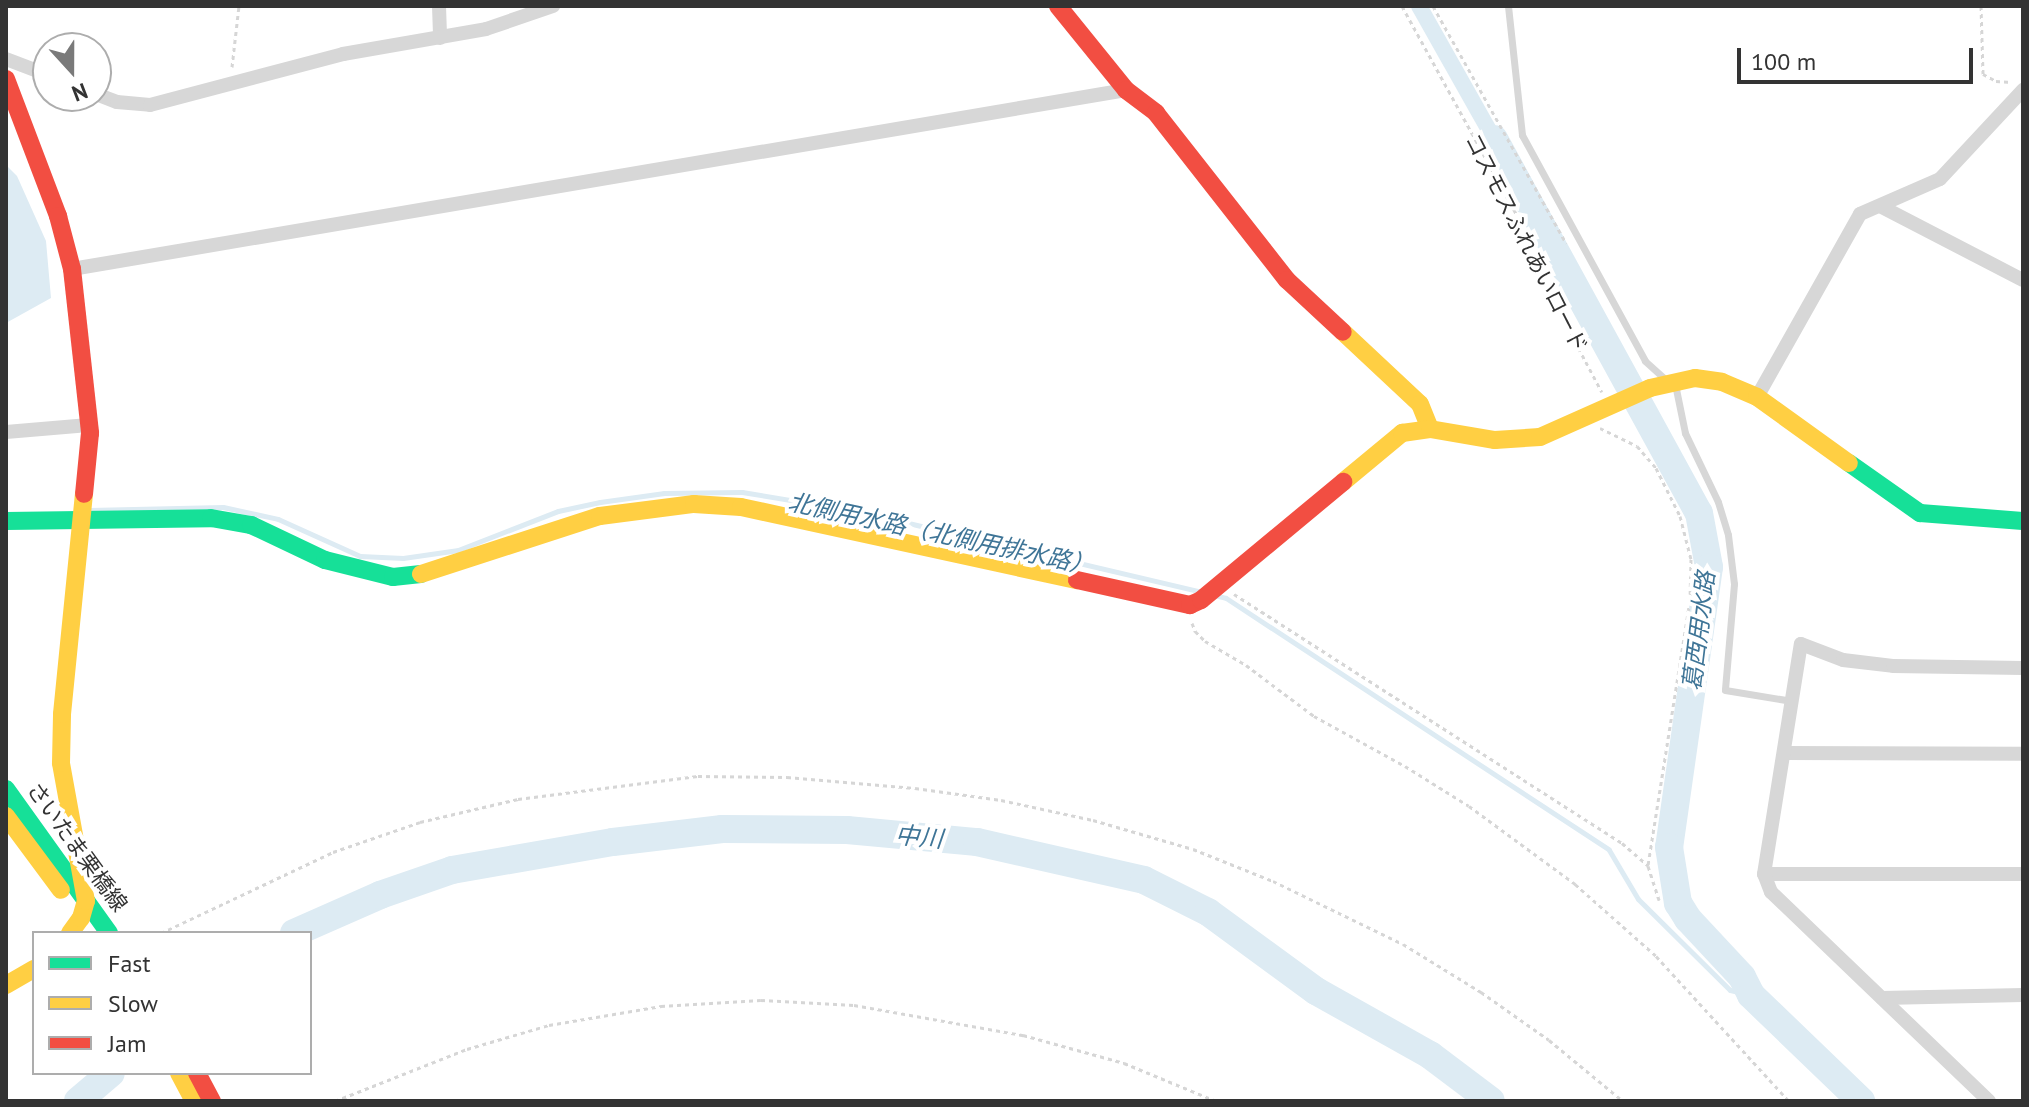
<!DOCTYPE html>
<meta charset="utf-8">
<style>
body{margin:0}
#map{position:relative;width:2029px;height:1107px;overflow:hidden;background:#fff;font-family:"PT Sans","Noto Sans JP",sans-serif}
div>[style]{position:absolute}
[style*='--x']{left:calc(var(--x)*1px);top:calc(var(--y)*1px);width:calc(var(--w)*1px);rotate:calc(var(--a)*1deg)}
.water>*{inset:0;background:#ddebf3}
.stream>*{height:5px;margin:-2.5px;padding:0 2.5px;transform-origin:2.5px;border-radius:2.5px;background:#ddebf3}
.canal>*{height:16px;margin:-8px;padding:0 8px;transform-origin:8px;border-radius:8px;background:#ddebf3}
.river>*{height:28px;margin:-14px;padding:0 14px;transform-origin:14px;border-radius:14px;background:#ddebf3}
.path>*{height:3px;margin-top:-1.5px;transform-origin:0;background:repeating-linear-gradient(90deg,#d6d6d6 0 4px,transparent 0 8px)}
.lane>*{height:7px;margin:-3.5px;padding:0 3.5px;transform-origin:3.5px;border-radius:3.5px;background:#d7d7d7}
.street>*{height:14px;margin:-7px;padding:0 7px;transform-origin:7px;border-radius:7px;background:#d7d7d7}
.fast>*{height:18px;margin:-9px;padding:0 9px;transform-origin:9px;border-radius:9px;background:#16e098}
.slow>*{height:18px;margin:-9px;padding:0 9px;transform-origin:9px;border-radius:9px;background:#ffcf43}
.jam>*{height:18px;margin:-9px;padding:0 9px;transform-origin:9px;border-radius:9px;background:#f24e42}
span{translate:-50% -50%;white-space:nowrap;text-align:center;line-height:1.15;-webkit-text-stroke:8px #fff;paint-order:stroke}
.street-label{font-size:22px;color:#333}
.water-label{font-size:24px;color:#3f7597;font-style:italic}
.frame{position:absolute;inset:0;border:8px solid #333;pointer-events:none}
.legend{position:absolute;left:32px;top:931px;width:280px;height:144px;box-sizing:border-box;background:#fff;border:2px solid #adadad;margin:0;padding:10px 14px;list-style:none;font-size:24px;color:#333}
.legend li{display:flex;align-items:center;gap:16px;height:40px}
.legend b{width:40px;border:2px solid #adadad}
.north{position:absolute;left:32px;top:32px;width:80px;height:80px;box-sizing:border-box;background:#fff;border:2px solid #adadad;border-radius:50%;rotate:159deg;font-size:22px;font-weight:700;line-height:32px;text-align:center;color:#333}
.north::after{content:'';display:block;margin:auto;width:28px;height:36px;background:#7a7a7a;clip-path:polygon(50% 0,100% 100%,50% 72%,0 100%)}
.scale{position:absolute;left:1737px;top:48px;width:236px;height:36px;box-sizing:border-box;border:4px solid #333;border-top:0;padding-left:10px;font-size:24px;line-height:28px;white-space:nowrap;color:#333;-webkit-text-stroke:6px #fff;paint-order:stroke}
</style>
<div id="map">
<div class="water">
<div style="clip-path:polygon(6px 165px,17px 176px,46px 241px,51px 298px,6px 323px)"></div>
</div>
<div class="stream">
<div style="--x:89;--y:510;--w:134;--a:-1.3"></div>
<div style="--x:223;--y:507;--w:56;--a:12.3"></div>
<div style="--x:278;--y:519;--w:90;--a:24.3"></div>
<div style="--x:360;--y:556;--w:43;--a:2.7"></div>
<div style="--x:403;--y:558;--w:56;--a:-8.3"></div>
<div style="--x:458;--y:550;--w:107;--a:-21.3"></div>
<div style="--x:558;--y:511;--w:43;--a:-12.1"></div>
<div style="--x:600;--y:502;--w:65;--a:-8"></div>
<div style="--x:664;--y:493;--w:78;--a:-0.7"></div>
<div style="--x:742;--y:492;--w:117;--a:9.4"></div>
<div style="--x:857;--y:511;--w:353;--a:13.2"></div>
<div style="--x:1214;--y:595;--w:12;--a:14"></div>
<div style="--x:1226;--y:598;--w:458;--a:33.3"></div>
<div style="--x:1609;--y:850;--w:57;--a:59.4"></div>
<div style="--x:1638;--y:899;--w:129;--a:44.7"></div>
<div style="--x:1730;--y:990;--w:22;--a:13"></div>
</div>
<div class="canal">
<div style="--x:1419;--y:6;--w:153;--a:60.6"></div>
</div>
<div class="river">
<div style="--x:1494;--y:139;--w:426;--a:61.3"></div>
<div style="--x:1699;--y:513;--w:55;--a:79.5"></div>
<div style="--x:1709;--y:567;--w:283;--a:98.1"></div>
<div style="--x:1669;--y:847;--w:57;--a:80.9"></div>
<div style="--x:1678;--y:903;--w:19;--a:58"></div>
<div style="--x:1688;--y:919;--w:79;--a:47"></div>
<div style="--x:1742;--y:977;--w:20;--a:63"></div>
<div style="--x:1751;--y:995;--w:153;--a:43.9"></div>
<div style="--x:294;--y:933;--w:94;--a:-23.8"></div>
<div style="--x:380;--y:895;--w:76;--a:-19.1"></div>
<div style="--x:452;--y:870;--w:163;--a:-9.9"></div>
<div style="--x:613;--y:842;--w:110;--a:-6.8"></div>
<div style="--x:722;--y:829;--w:125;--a:0.5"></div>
<div style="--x:847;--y:830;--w:131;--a:5.3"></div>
<div style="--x:977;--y:842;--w:171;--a:12.8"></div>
<div style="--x:1144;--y:880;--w:72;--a:26.6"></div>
<div style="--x:1208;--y:912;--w:134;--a:36.2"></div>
<div style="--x:1316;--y:991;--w:131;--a:29.3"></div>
<div style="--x:1430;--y:1055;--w:76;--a:37"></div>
<div style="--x:78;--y:1101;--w:43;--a:-40.3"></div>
</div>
<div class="path">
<div style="--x:1402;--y:6;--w:264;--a:61.2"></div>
<div style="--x:1529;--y:237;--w:34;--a:76"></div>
<div style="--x:1537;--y:270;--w:138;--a:62"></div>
<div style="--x:1433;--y:6;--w:272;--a:60.7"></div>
<div style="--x:1981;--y:6;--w:68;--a:88.3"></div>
<div style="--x:1983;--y:74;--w:15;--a:28"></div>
<div style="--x:1996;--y:81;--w:15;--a:4"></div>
<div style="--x:232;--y:67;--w:61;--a:-83.5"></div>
<div style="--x:1600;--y:428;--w:41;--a:25.9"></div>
<div style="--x:1637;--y:446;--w:29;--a:49"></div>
<div style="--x:1656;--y:468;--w:54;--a:63.4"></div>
<div style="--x:1680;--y:516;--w:44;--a:75.7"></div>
<div style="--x:1691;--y:559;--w:41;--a:91.4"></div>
<div style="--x:1690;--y:600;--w:269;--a:99"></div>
<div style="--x:1648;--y:866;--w:36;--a:72"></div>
<div style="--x:1234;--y:594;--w:461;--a:32.7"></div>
<div style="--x:1622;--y:843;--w:35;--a:41"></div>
<div style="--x:1192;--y:623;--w:9;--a:69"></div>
<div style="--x:1195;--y:631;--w:14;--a:45"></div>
<div style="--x:1205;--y:641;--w:48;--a:30.3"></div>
<div style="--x:1246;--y:665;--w:85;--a:36.9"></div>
<div style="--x:1314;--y:716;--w:104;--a:28.8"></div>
<div style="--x:1405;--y:766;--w:75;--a:32"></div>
<div style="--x:1469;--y:806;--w:132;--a:36.3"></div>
<div style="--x:1575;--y:884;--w:108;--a:41.6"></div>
<div style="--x:1656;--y:956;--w:197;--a:47.5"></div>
<div style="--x:161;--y:933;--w:190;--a:-25.2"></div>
<div style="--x:333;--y:852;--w:92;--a:-19"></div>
<div style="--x:420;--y:822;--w:101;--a:-13.2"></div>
<div style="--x:518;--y:799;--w:181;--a:-7.3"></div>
<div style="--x:698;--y:776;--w:89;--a:0.6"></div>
<div style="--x:787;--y:777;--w:128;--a:4.9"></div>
<div style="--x:915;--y:788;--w:87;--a:7.9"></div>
<div style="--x:1001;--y:800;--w:94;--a:12.3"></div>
<div style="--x:1093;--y:820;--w:104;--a:16.2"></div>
<div style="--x:1193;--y:849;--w:86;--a:21.8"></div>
<div style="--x:1273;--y:881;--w:144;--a:25.9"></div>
<div style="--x:1403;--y:944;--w:92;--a:31.6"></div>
<div style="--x:1481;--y:992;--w:83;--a:35.2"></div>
<div style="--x:1549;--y:1040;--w:96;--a:39.5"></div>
<div style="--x:335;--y:1101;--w:142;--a:-21.5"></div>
<div style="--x:467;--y:1049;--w:85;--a:-16.3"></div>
<div style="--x:549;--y:1025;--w:114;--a:-9.6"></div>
<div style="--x:661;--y:1006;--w:100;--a:-3.4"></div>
<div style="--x:761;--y:1000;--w:93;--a:3.1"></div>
<div style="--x:854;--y:1005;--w:172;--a:10.1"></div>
<div style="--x:1023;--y:1035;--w:105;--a:15.5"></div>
<div style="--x:1124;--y:1063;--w:100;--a:22.4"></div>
</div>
<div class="lane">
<div style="--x:1508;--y:6;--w:130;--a:83.8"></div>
<div style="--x:1522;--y:135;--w:257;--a:61.4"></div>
<div style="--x:1645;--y:361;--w:42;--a:42.1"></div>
<div style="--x:1676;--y:389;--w:45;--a:78.4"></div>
<div style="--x:1685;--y:433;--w:76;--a:64.4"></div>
<div style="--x:1718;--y:502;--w:34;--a:73"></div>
<div style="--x:1728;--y:535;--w:49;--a:83"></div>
<div style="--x:1734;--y:584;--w:106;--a:94.9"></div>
<div style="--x:1725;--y:690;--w:68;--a:9.3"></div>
</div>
<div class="street">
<div style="--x:439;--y:6;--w:32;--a:88"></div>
<div style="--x:6;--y:59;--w:45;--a:20.9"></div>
<div style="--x:96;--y:94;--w:22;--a:21"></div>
<div style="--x:117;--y:102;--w:33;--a:5"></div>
<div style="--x:150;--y:105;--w:200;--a:-14.8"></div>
<div style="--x:343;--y:54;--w:145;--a:-9.9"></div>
<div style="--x:486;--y:29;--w:71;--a:-18.9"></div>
<div style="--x:1880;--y:206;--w:161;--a:27.4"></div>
<div style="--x:72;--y:269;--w:1069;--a:-9.64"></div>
<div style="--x:1757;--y:397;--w:210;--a:-60.6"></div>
<div style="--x:1860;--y:214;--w:87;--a:-23.6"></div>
<div style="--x:1940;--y:179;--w:122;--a:-47"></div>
<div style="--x:6;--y:432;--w:83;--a:-4.8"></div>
<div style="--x:1784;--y:753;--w:239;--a:0.2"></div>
<div style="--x:1764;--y:874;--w:259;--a:0"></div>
<div style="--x:1882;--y:998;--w:141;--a:-1.2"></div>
<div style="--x:1989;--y:1101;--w:302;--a:-136.2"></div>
<div style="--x:1771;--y:892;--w:19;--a:-111"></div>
<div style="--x:1764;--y:874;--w:233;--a:-80.9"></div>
<div style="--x:1801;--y:644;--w:45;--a:20.9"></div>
<div style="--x:1843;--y:660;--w:50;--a:6.8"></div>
<div style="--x:1893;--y:666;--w:130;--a:0.9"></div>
</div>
<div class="fast">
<div style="--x:1849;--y:463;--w:87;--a:35.2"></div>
<div style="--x:1920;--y:513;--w:103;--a:4.4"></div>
<div style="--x:6;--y:521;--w:205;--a:-0.8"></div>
<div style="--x:211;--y:518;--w:41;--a:9.9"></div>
<div style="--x:251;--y:525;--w:82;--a:25.3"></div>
<div style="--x:325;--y:560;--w:70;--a:14"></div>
<div style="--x:393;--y:577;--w:28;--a:-6"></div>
<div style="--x:6;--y:789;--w:177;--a:54.4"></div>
</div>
<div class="slow">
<div style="--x:1343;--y:332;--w:105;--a:43.1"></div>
<div style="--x:1420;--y:404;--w:27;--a:68"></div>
<div style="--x:1343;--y:482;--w:77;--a:-39.7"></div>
<div style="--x:1402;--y:433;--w:28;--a:-8"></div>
<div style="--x:1430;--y:429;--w:66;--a:9.6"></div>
<div style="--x:1495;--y:440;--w:45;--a:-3.8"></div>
<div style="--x:1540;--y:437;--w:120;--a:-24"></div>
<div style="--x:1650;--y:388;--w:46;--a:-12.5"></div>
<div style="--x:1695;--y:378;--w:27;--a:8"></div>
<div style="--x:1722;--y:382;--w:38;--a:23"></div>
<div style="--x:1757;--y:397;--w:113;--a:35.7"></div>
<div style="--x:421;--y:574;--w:188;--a:-18"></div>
<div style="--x:600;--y:516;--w:95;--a:-7.3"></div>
<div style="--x:694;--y:504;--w:47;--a:3.7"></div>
<div style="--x:741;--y:507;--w:344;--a:12.3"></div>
<div style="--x:6;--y:816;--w:92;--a:53.4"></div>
<div style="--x:70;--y:933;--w:19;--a:-54"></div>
<div style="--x:81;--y:918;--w:18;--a:-74"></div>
<div style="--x:86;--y:901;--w:140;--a:-100.3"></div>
<div style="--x:61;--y:763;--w:49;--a:-88.8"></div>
<div style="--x:62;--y:714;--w:221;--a:-84.3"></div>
<div style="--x:6;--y:985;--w:32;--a:-30"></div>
<div style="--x:179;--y:1073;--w:32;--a:62"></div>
</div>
<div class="jam">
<div style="--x:1058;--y:6;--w:108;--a:51"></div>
<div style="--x:1126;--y:90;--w:38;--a:37"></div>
<div style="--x:1156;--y:113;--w:212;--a:51.9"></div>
<div style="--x:1287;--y:280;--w:76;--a:42.9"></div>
<div style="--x:6;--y:79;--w:147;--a:69.2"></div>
<div style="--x:58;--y:216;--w:55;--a:75.2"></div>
<div style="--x:72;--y:269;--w:165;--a:83.7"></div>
<div style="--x:90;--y:433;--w:61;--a:95.6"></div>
<div style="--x:1077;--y:580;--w:116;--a:12.5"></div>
<div style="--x:1190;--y:605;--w:12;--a:-24"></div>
<div style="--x:1201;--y:600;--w:185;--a:-39.7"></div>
<div style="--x:197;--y:1073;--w:32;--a:62"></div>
</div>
<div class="street-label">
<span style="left:1526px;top:243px;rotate:63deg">コスモスふれあいロード</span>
<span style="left:77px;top:847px;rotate:54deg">さいたま栗橋線</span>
</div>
<div class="water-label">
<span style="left:941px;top:534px;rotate:12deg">北側用水路（北側用排水路）</span>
<span style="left:1699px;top:631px;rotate:-83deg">葛西用水路</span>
<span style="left:919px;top:837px;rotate:5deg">中川</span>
</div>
<div class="frame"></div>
<ul class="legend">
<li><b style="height:10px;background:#16e098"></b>Fast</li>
<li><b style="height:10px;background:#ffcf43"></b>Slow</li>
<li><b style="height:10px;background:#f24e42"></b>Jam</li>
</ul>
<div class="north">N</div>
<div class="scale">100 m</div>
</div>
